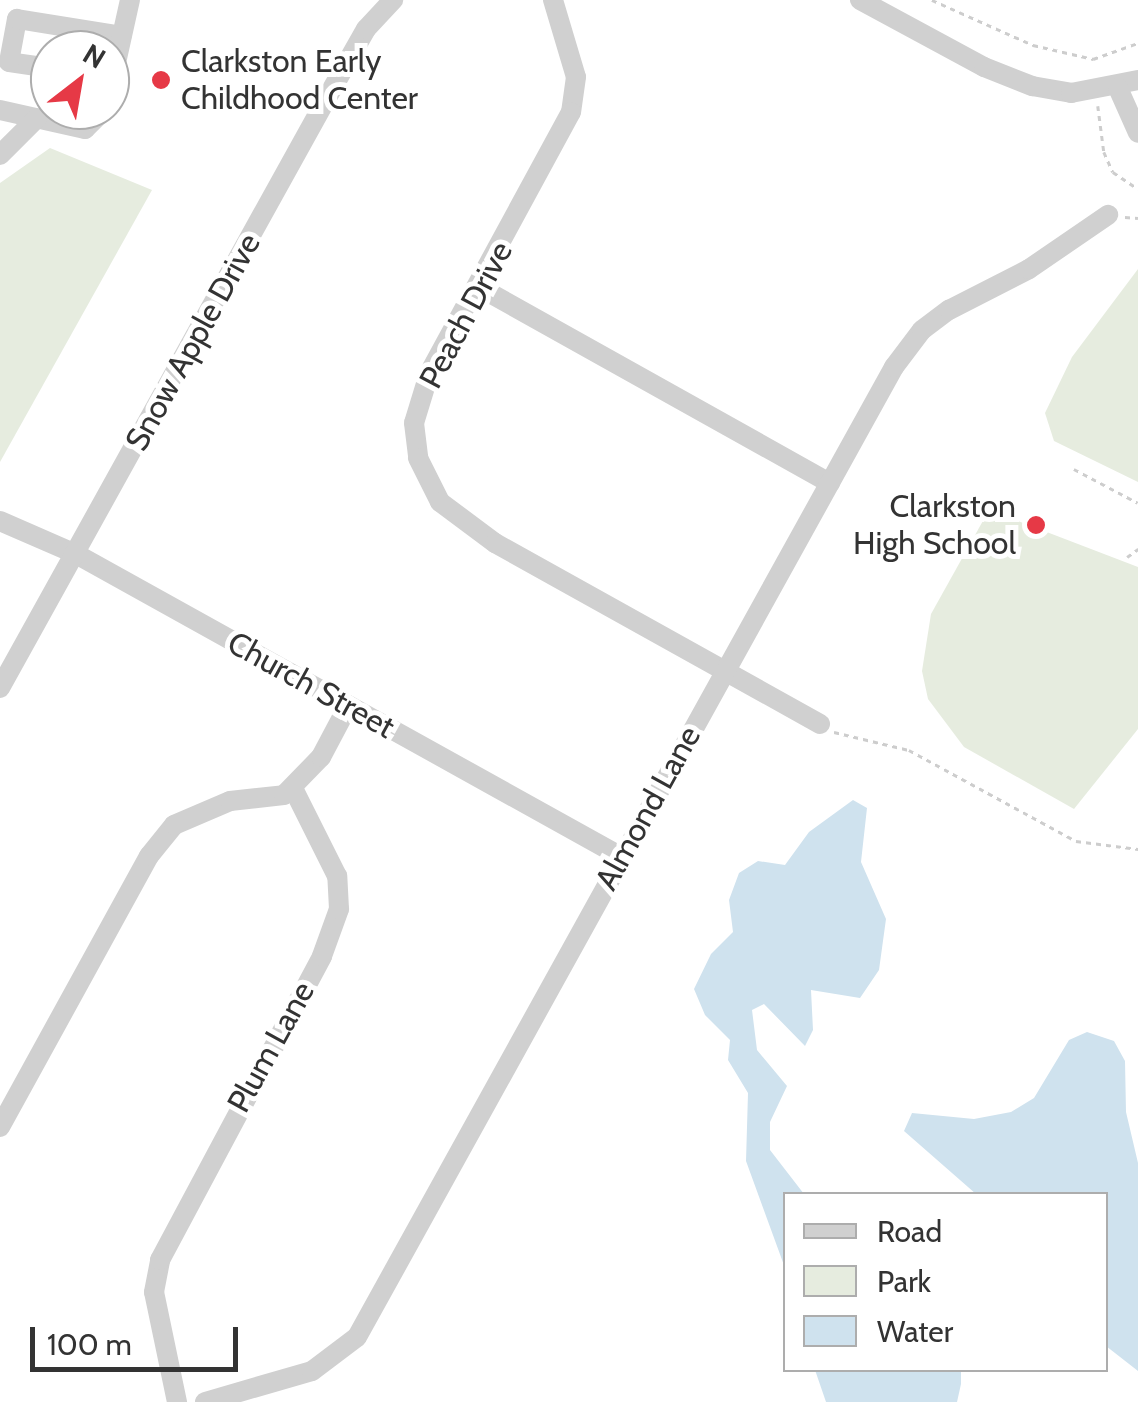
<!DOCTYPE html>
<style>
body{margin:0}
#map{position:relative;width:1138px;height:1402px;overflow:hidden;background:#fff;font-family:Cabin,sans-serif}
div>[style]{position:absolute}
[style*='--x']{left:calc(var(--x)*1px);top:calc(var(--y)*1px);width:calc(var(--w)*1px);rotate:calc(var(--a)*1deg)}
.green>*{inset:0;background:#e6ecdf}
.water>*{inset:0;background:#cfe2ee}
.path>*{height:2.5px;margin-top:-1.25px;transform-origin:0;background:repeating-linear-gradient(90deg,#cdcdcd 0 5px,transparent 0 10px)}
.minor>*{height:20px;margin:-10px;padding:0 10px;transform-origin:10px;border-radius:10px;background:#d0d0d0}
.dots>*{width:28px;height:28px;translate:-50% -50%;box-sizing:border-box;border:5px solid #fff;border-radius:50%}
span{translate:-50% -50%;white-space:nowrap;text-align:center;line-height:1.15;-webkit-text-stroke:10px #fff;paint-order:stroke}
.poi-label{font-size:32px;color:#333}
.left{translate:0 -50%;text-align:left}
.right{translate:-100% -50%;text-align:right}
.street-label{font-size:32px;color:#333}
.legend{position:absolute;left:783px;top:1192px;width:325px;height:180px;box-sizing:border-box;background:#fff;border:2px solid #adadad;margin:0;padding:12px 18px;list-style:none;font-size:30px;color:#333}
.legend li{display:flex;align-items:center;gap:20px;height:50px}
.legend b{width:50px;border:2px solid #adadad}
.north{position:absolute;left:30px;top:30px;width:100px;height:100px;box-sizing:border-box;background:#fff;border:2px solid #adadad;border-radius:50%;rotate:31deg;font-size:28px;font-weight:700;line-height:40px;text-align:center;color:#333}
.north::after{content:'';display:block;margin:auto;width:35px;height:45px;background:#e63946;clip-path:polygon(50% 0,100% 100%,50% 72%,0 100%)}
.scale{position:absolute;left:30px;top:1327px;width:208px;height:45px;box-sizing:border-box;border:5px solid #333;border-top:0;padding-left:12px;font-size:30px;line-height:35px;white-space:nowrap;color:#333;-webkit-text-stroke:8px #fff;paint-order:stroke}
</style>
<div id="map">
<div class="green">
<div style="clip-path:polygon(50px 148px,152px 190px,0 462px,0 183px)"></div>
<div style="clip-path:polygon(1138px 269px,1138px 482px,1054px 441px,1045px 413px,1072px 357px)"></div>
<div style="clip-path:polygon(989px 510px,1138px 567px,1138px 729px,1074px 809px,964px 747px,928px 699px,922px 671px,931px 614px)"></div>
</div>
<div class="water">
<div style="clip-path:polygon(853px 800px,867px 808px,861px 862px,886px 919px,879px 970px,860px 998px,811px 990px,813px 1030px,805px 1046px,764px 1004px,752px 1010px,757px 1050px,787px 1086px,770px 1122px,770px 1150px,804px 1194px,786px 1194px,785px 1268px,746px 1161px,748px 1093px,728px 1060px,730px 1040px,705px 1015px,694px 989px,711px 954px,733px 932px,729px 900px,739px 873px,758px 861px,785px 865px,809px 832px)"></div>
<div style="clip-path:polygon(1087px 1032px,1114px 1041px,1125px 1061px,1126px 1112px,1138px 1163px,1138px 1371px,1106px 1346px,1106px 1194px,976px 1194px,904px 1131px,912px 1113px,974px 1119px,1011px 1112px,1034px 1098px,1069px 1040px)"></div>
<div style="clip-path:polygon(815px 1370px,961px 1370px,961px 1384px,957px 1402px,826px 1402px)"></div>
</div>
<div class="path">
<div style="--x:932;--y:0;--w:111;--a:24"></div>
<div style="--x:1033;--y:45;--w:62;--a:13.1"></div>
<div style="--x:1093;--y:59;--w:48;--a:-19.6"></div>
<div style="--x:1098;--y:106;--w:46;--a:82.6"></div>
<div style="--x:1104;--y:152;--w:22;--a:66"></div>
<div style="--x:1113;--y:172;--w:30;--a:34"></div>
<div style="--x:1125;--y:217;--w:13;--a:4"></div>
<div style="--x:1074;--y:469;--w:72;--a:28"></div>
<div style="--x:1127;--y:557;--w:14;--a:-36"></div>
<div style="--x:834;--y:732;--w:77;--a:13.5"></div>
<div style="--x:909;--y:750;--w:190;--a:28.6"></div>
<div style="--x:1076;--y:841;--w:63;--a:7.4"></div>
</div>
<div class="minor">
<div style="--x:553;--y:0;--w:80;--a:73.4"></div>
<div style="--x:576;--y:77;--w:35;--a:98"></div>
<div style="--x:571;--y:112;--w:298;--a:118.5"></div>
<div style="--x:429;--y:374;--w:51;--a:107"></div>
<div style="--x:414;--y:423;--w:35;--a:83"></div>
<div style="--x:418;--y:458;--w:49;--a:63.4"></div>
<div style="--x:440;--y:502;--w:69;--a:36.7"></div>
<div style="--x:495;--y:543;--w:372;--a:29.1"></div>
<div style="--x:860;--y:0;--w:141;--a:28.4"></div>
<div style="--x:984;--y:67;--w:52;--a:21.6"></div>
<div style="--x:1032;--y:86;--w:40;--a:10"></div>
<div style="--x:1071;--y:93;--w:68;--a:-11"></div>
<div style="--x:50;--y:68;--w:41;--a:-171.7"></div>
<div style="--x:9;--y:62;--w:44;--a:-79.5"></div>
<div style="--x:17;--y:19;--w:106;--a:9.2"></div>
<div style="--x:1118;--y:88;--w:49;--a:66"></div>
<div style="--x:110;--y:90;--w:92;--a:-77.5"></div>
<div style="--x:0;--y:110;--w:87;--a:12.6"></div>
<div style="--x:85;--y:129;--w:27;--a:-45"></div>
<div style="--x:0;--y:155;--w:52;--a:-45"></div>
<div style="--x:479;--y:287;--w:402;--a:29.2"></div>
<div style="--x:0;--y:521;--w:83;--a:23.5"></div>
<div style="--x:76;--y:554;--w:622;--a:29.04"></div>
<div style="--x:0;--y:688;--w:677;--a:-61.01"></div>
<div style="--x:328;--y:96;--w:77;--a:-60.4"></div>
<div style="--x:366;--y:29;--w:40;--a:-47"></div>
<div style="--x:0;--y:1127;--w:309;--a:-61.2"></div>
<div style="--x:149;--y:856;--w:40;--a:-51"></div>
<div style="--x:174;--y:825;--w:61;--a:-23.2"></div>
<div style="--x:230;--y:801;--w:54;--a:-6.3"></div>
<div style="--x:284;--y:795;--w:53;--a:-45.8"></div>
<div style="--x:321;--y:757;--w:58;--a:-62.1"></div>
<div style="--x:177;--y:1402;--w:112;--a:-101.8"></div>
<div style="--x:154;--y:1292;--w:33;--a:-79"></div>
<div style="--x:160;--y:1260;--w:344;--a:-61.9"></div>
<div style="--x:322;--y:956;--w:50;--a:-70.1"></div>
<div style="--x:339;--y:909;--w:33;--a:-93"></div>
<div style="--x:337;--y:876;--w:98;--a:-116.6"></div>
<div style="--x:205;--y:1402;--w:111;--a:-16.2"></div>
<div style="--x:312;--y:1371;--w:56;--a:-37.1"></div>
<div style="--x:357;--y:1337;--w:1109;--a:-61.03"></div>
<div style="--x:894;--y:367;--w:46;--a:-52.9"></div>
<div style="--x:922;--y:330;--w:34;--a:-37"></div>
<div style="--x:949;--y:310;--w:90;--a:-27.1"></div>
<div style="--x:1029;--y:269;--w:96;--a:-34.4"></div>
</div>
<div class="dots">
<div style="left:161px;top:80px;background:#e63946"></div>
<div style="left:1036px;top:525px;background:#e63946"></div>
</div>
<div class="poi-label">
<span class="left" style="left:181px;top:80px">Clarkston Early<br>Childhood Center</span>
<span class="right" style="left:1016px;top:525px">Clarkston<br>High School</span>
</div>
<div class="street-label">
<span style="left:466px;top:315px;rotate:-62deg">Peach Drive</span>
<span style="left:193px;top:342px;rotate:-61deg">Snow Apple Drive</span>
<span style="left:311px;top:685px;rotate:29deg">Church Street</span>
<span style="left:648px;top:808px;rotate:-61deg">Almond Lane</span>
<span style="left:271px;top:1047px;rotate:-61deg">Plum Lane</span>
</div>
<ul class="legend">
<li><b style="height:12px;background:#d0d0d0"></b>Road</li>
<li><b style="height:28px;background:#e6ecdf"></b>Park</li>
<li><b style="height:28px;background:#cfe2ee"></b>Water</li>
</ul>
<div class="north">N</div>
<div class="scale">100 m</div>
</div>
